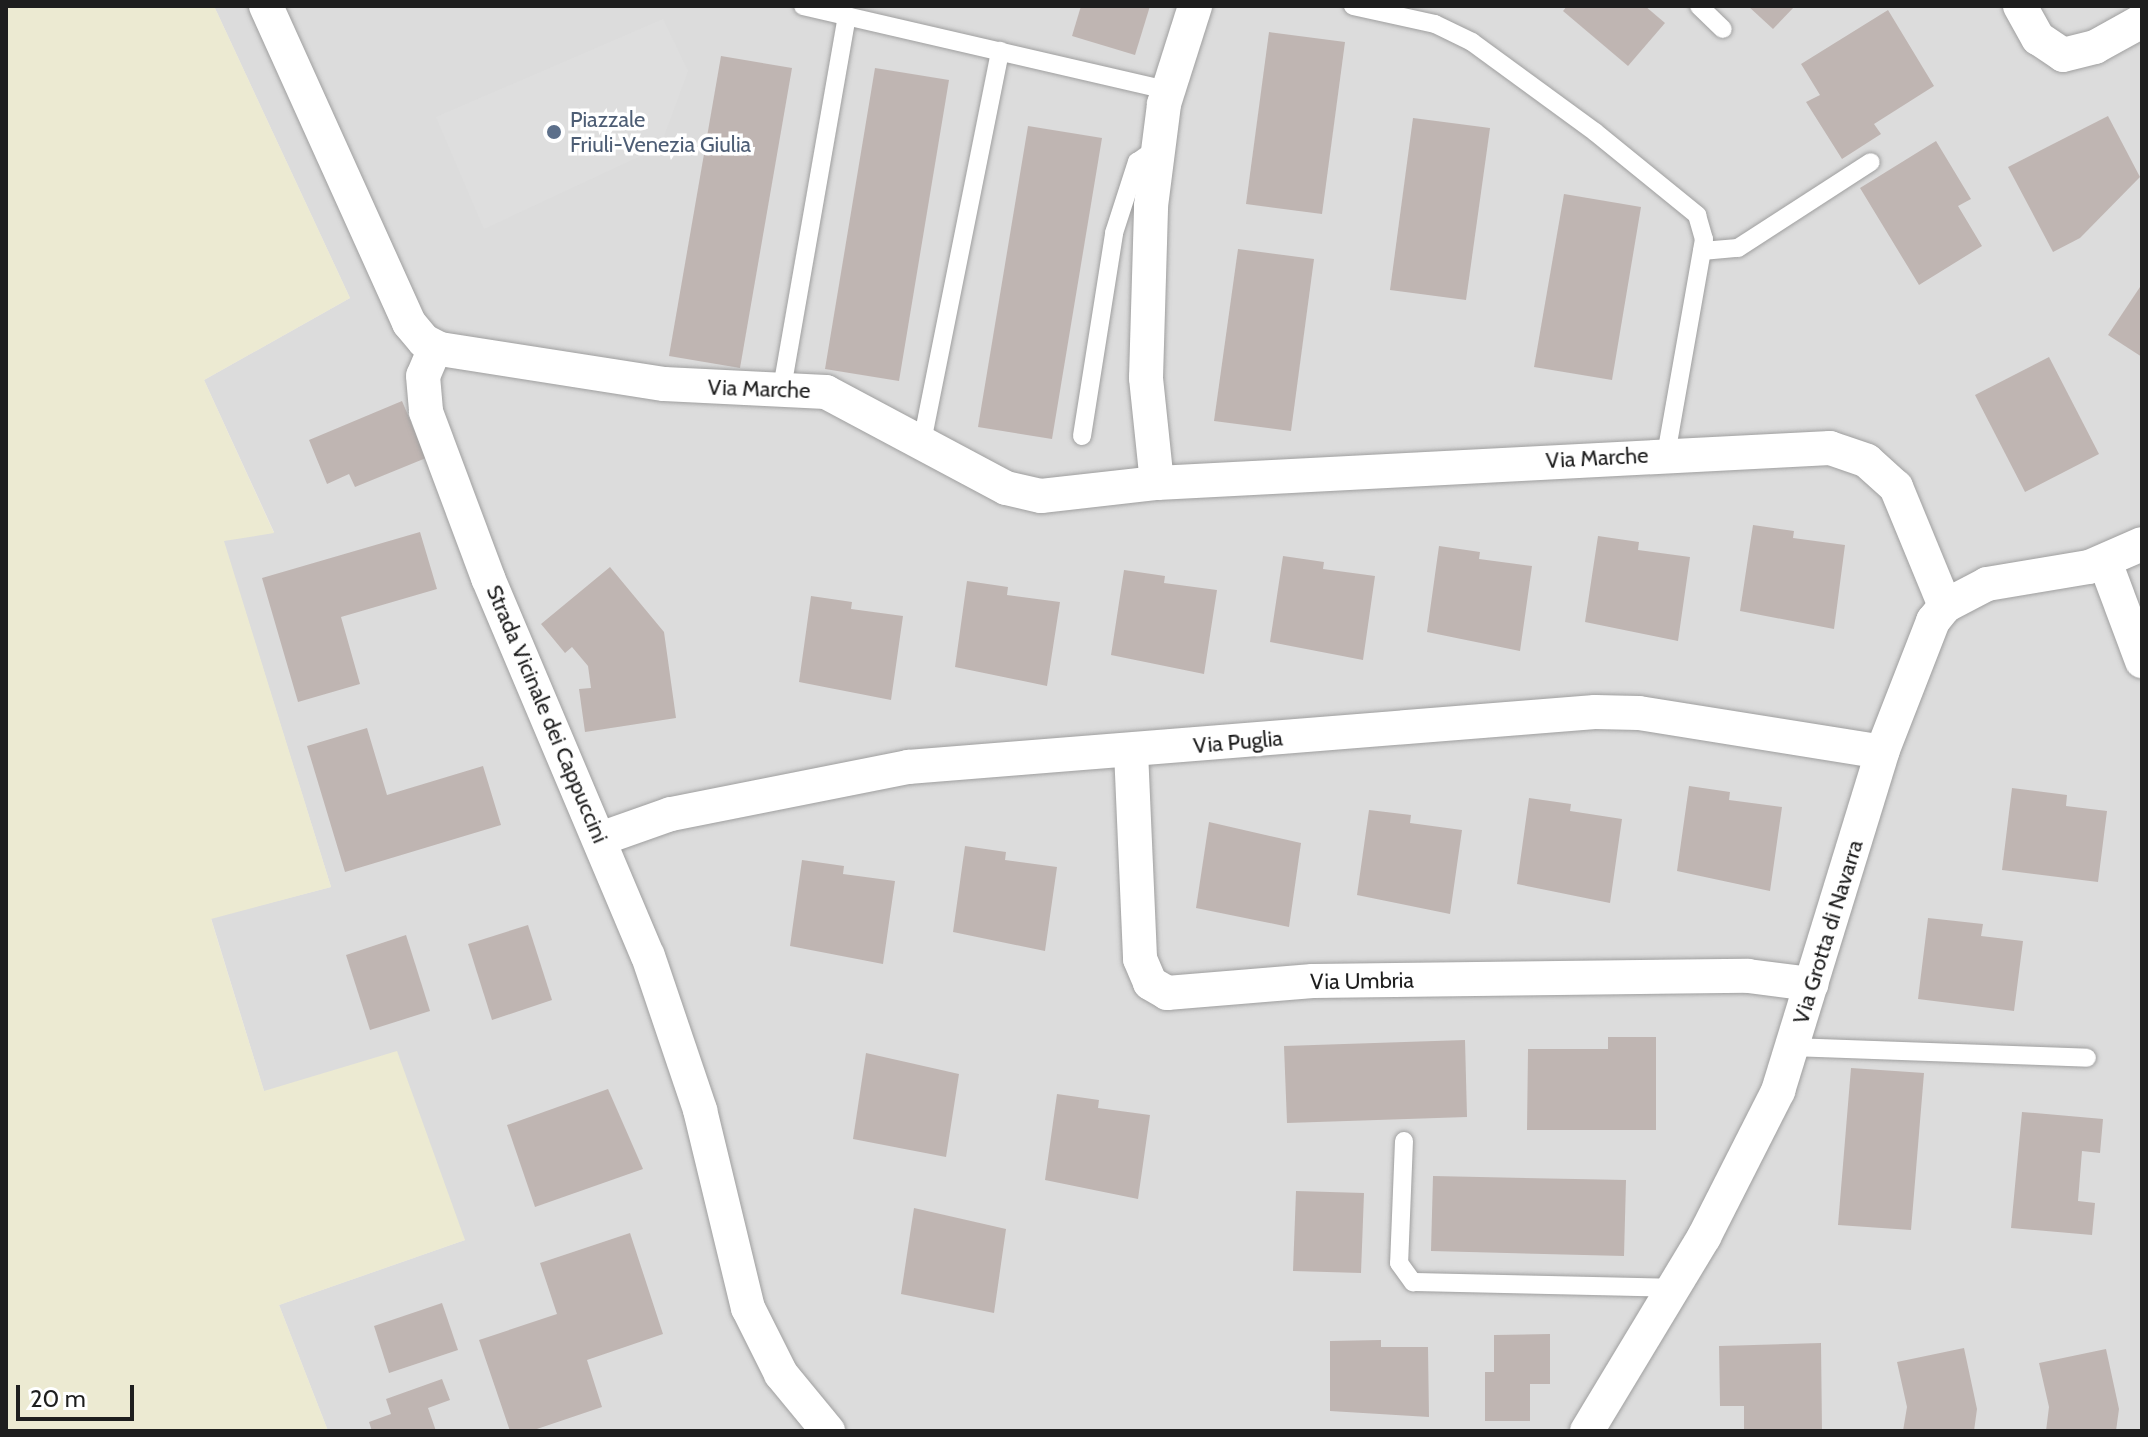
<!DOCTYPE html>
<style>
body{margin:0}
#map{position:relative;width:2148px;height:1437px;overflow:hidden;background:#efeae5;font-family:Cabin,sans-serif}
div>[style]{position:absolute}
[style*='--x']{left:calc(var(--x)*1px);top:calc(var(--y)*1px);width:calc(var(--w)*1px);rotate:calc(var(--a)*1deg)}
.residential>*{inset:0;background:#dcdcdc}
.farmland>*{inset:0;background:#ecead2}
.parking>*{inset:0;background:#dedede}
.building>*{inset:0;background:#bfb5b2}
.roads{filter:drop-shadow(0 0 2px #9f9f9f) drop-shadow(0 0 2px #9f9f9f)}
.lane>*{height:18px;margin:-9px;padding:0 9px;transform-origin:9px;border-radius:9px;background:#fff}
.street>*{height:34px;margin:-17px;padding:0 17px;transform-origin:17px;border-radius:17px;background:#fff}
.dots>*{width:22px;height:22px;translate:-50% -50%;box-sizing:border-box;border:4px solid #fff;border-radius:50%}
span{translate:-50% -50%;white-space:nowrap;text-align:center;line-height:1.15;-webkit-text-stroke:7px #fff;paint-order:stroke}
.service-label{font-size:22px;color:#4e5e75}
.left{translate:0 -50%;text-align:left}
.street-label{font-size:22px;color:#1e1e1e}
.frame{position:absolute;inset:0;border:8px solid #1e1e1e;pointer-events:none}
.scale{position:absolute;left:16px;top:1385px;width:118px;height:36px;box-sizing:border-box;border:4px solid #1e1e1e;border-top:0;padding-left:10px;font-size:24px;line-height:28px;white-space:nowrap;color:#1e1e1e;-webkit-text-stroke:6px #fff;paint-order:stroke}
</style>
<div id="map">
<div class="residential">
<div style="clip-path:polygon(214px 6px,2142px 6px,2142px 1431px,328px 1431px,279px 1305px,465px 1240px,264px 1091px,211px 918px,331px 887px,223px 540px,274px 532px,204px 380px,350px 298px)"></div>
</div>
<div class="farmland">
<div style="clip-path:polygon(6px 6px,214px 6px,350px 298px,204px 380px,274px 533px,224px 541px,331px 887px,211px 919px,264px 1091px,397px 1051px,465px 1240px,279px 1305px,328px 1431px,6px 1431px)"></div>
</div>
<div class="parking">
<div style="clip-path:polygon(663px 19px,688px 71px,660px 147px,484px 229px,436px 117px)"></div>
</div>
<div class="building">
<div style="clip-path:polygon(1081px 6px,1150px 6px,1135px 55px,1072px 36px)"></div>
<div style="clip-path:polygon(1567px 6px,1645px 6px,1665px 23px,1628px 66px,1563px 11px)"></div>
<div style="clip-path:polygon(1748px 6px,1795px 6px,1773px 29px)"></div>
<div style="clip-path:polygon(1888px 10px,1934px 86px,1874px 124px,1881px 134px,1842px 159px,1806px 102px,1820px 95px,1801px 64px)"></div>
<div style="clip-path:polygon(1269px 32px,1345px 42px,1322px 214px,1246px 204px)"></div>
<div style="clip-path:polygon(721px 56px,792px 68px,740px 368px,669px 356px)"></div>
<div style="clip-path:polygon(875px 68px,949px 80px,899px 381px,825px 369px)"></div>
<div style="clip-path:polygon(2108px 116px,2140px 177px,2080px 238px,2053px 252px,2008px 167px)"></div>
<div style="clip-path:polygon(1413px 118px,1490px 128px,1466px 300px,1390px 290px)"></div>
<div style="clip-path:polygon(1028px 126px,1102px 138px,1052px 439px,978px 427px)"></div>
<div style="clip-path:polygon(1936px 141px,1971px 199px,1958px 206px,1982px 246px,1919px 285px,1860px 188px)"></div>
<div style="clip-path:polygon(1564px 194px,1641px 207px,1612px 380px,1534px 367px)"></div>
<div style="clip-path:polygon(1238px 249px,1314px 259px,1291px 431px,1214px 421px)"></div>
<div style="clip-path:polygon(2142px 284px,2142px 357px,2108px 335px)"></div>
<div style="clip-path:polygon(2049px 357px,2099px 454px,2025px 492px,1975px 395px)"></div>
<div style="clip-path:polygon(402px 401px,426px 458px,355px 487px,349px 474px,327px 484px,309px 440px)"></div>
<div style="clip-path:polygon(1753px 525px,1794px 531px,1793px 538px,1845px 545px,1834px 629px,1740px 611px)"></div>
<div style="clip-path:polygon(420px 532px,437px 589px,341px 617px,360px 684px,298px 702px,262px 578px)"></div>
<div style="clip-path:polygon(1598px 536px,1639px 542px,1638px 550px,1690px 557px,1678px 641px,1585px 622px)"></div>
<div style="clip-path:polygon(1439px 546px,1480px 552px,1479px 559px,1532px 566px,1520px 651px,1427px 632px)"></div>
<div style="clip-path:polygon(1283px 556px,1324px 562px,1323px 569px,1375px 576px,1363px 660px,1270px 642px)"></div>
<div style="clip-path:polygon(610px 567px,664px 632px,676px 718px,585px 732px,579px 689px,591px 688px,588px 666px,572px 647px,565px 653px,541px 624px)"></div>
<div style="clip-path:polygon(1124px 570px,1165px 576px,1164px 583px,1217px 590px,1204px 674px,1111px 655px)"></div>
<div style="clip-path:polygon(967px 581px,1008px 587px,1007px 595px,1060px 602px,1047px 686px,955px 667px)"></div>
<div style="clip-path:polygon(811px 596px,852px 602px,851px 609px,903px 616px,891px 700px,799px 682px)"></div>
<div style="clip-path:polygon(367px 728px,387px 795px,483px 766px,501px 825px,345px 872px,307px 746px)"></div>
<div style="clip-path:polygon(1689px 786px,1730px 792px,1729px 800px,1782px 807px,1770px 891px,1677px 871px)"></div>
<div style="clip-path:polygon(2012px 788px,2067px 795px,2066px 806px,2107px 811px,2098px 882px,2002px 870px)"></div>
<div style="clip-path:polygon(1529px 798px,1571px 804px,1570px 811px,1622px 819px,1610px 903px,1517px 884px)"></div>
<div style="clip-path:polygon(1369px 810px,1411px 815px,1410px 823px,1462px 830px,1450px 914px,1357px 895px)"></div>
<div style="clip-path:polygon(1209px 822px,1301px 843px,1289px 927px,1196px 908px)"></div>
<div style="clip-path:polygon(965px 846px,1006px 852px,1005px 860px,1057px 867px,1045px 951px,953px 932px)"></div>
<div style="clip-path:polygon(802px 860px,844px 866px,843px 874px,895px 881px,883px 964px,790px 946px)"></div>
<div style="clip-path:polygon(1928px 918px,1983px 924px,1981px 936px,2023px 941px,2014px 1011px,1918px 999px)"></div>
<div style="clip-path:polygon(528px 925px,552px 1000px,492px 1020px,468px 944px)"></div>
<div style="clip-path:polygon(406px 935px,430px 1011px,370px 1030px,346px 955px)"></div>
<div style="clip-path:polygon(1608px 1037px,1656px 1037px,1656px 1130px,1527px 1130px,1528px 1049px,1608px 1049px)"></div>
<div style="clip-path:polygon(1465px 1040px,1467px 1117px,1287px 1123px,1284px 1046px)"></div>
<div style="clip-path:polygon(866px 1053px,959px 1074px,946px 1157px,853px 1139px)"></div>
<div style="clip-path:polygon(1851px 1068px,1924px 1073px,1911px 1230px,1838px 1225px)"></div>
<div style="clip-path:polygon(608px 1089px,643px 1169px,535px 1207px,507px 1125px)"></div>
<div style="clip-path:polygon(1057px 1094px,1099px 1100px,1098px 1108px,1150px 1115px,1138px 1199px,1045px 1180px)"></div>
<div style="clip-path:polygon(2022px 1112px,2103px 1119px,2100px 1153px,2082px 1151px,2078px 1201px,2095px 1203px,2092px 1235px,2011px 1228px)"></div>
<div style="clip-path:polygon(1433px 1176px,1626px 1180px,1624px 1256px,1431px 1251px)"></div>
<div style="clip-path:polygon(1296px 1191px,1364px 1193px,1361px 1273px,1293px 1271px)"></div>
<div style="clip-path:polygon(914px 1208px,1006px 1229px,994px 1313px,901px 1294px)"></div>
<div style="clip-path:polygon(630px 1233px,663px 1334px,587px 1360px,602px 1407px,531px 1431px,510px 1431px,479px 1340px,557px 1314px,540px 1263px)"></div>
<div style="clip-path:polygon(442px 1303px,458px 1350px,389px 1373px,374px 1326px)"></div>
<div style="clip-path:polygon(1550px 1334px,1550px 1384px,1530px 1384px,1530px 1421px,1485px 1421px,1485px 1372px,1494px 1372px,1494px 1335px)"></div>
<div style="clip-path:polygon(1381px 1340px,1381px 1347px,1428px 1347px,1429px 1417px,1330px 1411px,1330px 1341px)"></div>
<div style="clip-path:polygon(1821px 1343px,1822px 1431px,1744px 1431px,1744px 1406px,1720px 1406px,1719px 1346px)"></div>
<div style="clip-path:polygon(1964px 1348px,1977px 1409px,1974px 1431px,1903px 1431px,1907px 1407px,1897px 1362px)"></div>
<div style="clip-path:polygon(2106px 1349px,2119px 1409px,2116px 1431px,2046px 1431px,2049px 1407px,2039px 1363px)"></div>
<div style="clip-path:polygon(442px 1379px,450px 1400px,428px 1408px,436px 1431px,372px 1431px,369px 1422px,391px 1414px,386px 1399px)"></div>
</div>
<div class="roads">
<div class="lane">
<div style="--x:803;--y:6;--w:374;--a:13"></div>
<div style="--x:1353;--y:6;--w:84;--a:12.4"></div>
<div style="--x:1435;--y:24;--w:41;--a:25.9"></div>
<div style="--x:1472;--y:42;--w:152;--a:36.2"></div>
<div style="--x:1595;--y:132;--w:132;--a:39.1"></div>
<div style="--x:1697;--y:215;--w:25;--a:74"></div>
<div style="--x:1704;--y:239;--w:218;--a:100"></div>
<div style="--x:1699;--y:6;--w:33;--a:44"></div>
<div style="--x:1702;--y:251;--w:36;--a:-5"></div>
<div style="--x:1738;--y:248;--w:158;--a:-32.9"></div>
<div style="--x:782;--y:388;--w:378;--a:-80.1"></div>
<div style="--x:1082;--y:436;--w:206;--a:-81"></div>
<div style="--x:1114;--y:233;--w:75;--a:-72.1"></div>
<div style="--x:1137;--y:162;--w:24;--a:-35"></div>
<div style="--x:922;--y:442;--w:399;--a:-78.7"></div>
<div style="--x:1793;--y:1047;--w:294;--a:2.1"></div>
<div style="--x:1404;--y:1141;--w:122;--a:92.3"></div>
<div style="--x:1399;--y:1263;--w:24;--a:54"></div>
<div style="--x:1413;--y:1282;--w:260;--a:1.3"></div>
</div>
<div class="street">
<div style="--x:266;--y:6;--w:348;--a:65.7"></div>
<div style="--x:409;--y:323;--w:23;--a:50"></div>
<div style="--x:424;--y:341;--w:18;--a:27"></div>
<div style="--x:440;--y:349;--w:227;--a:8.9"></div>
<div style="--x:664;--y:384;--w:162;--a:2.8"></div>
<div style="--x:826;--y:392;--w:204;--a:28.1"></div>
<div style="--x:1006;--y:488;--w:36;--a:13"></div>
<div style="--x:1041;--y:496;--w:117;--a:-6.4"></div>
<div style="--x:1157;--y:483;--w:674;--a:-2.98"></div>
<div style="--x:1830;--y:448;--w:39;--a:19"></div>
<div style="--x:1867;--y:461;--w:39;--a:42"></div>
<div style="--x:1896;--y:487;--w:129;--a:67.6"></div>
<div style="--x:2020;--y:6;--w:37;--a:61"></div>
<div style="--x:2038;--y:38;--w:30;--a:34"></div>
<div style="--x:2063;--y:55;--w:33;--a:-14"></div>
<div style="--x:2095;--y:47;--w:54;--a:-29"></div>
<div style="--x:435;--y:348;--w:30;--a:113"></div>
<div style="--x:423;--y:376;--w:36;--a:85"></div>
<div style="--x:426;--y:412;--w:177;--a:69.5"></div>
<div style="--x:488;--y:578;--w:410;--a:67.1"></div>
<div style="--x:648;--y:956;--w:163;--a:71.3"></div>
<div style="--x:700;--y:1110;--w:204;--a:76.4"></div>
<div style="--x:748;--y:1308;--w:74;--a:63.4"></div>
<div style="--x:781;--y:1374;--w:74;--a:50.5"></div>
<div style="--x:1157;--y:483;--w:106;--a:-96"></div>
<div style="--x:1146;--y:378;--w:172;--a:-88.3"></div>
<div style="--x:1151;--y:206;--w:103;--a:-82.7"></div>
<div style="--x:1164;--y:104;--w:103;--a:-72.4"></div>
<div style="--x:2105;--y:562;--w:106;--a:69.5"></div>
<div style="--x:1131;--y:751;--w:208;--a:87.5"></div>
<div style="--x:1140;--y:959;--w:26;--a:67"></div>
<div style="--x:1150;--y:983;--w:20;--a:30"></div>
<div style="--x:1167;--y:993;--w:146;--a:-4.7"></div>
<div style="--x:1313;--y:981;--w:435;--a:-0.7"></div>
<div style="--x:1748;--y:976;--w:64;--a:7.2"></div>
<div style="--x:600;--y:839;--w:75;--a:-19.4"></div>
<div style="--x:671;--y:814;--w:242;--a:-11.2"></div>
<div style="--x:908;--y:767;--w:689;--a:-4.58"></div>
<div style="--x:1595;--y:712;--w:44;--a:1.3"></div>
<div style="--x:1639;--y:713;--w:246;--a:9.1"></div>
<div style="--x:1587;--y:1431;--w:227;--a:-58.9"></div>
<div style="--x:1704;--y:1237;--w:164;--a:-63.1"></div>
<div style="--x:1778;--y:1091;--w:355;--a:-72.9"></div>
<div style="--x:1882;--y:752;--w:141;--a:-68.7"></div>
<div style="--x:1933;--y:621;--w:19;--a:-51"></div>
<div style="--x:1945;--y:606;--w:47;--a:-27.6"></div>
<div style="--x:1987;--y:584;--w:103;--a:-9.5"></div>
<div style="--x:2089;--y:567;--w:58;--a:-23.5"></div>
</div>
</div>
<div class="dots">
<div style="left:554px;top:132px;background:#5c6f8a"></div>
</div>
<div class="service-label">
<span class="left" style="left:570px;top:132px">Piazzale<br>Friuli-Venezia Giulia</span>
</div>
<div class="street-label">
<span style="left:759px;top:389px;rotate:2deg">Via Marche</span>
<span style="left:1597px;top:458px;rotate:-3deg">Via Marche</span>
<span style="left:547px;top:714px;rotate:67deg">Strada Vicinale dei Cappuccini</span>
<span style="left:1238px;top:742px;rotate:-5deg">Via Puglia</span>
<span style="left:1828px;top:932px;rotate:-73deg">Via Grotta di Navarra</span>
<span style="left:1362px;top:981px;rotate:-1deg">Via Umbria</span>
</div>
<div class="frame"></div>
<div class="scale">20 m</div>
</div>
